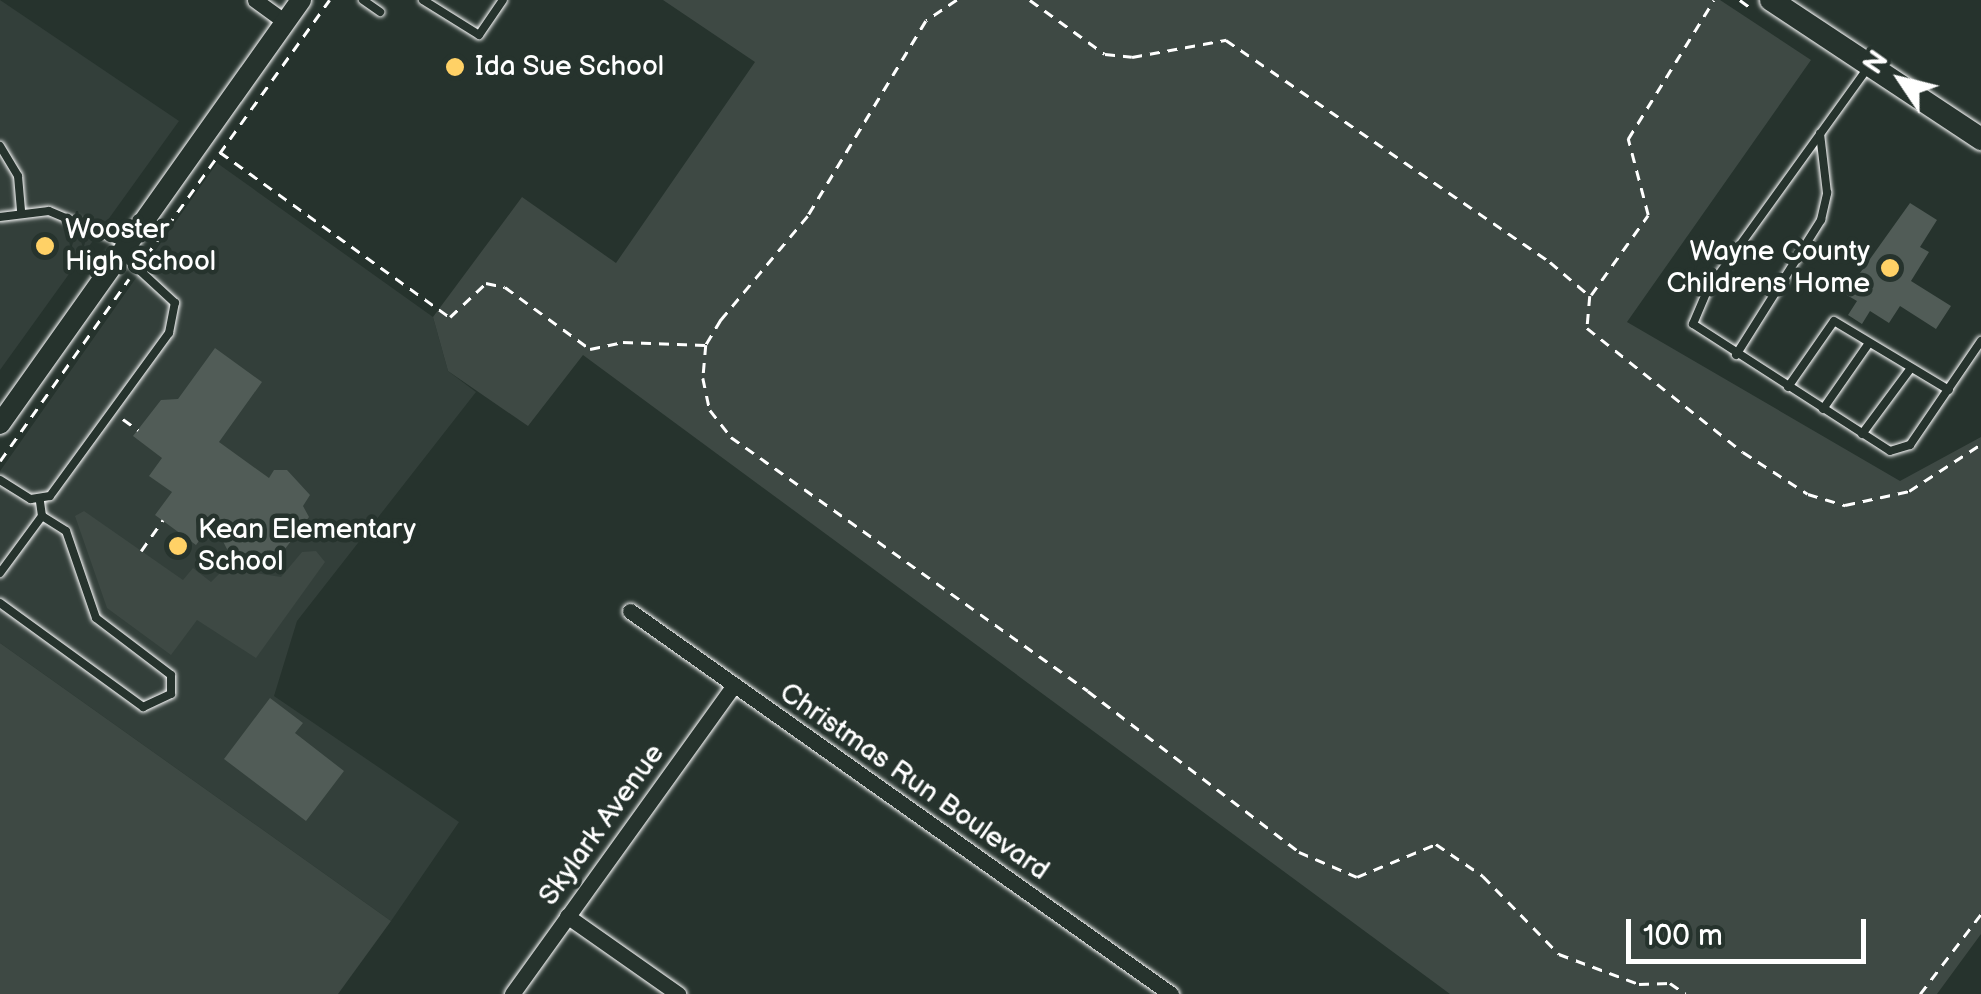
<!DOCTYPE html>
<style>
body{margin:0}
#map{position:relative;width:1981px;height:994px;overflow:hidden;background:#26332d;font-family:"Balsamiq Sans",sans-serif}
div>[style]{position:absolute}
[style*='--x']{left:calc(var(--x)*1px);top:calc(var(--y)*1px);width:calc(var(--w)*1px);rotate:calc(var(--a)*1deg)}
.built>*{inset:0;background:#333f3a}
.green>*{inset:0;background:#3e4944}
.building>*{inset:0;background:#515c57}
.path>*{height:2.5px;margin-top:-1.25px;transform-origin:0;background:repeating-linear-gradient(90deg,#fff 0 10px,transparent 0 18px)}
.roads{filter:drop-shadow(0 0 2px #fff) drop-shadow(0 0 2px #fff)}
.service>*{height:8px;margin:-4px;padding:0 4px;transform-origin:4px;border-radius:4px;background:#26332d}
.minor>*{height:15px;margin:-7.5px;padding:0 7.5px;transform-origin:7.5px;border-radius:7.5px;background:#26332d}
.tertiary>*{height:20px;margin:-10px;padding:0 10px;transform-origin:10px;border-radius:10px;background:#26332d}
.secondary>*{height:22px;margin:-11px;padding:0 11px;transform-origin:11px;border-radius:11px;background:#26332d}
.dots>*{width:28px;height:28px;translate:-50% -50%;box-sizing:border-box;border:5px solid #26332d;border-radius:50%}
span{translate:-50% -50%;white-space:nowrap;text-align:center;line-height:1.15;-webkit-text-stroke:9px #26332d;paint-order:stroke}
.poi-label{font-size:28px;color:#fff}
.left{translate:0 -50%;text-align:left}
.right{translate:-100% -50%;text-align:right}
.street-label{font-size:28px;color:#fff}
.north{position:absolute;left:1851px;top:30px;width:100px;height:100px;-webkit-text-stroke:8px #26332d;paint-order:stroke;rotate:305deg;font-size:28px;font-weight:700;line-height:40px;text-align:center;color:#fff}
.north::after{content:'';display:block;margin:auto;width:35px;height:45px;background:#fff;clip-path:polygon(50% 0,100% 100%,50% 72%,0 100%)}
.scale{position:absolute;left:1626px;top:919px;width:240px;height:45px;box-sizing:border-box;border:5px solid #fff;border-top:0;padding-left:12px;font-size:30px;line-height:35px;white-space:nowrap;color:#fff;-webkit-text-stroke:8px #26332d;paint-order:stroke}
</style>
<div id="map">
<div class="built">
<div style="clip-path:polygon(0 0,179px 121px,0 370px)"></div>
<div style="clip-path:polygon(217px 163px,433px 317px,448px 371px,476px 392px,297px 621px,274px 696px,459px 822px,391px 921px,0 643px,0 471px)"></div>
</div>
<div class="green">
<div style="clip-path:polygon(663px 0,1720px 0,1811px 60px,1627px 322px,1900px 481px,1981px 437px,1981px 934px,1937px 994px,1450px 994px,583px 355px,528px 426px,448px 371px,433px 317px,522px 197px,616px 263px,755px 62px)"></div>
<div style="clip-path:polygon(84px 511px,183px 580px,193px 568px,211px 582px,225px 568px,281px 577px,302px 552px,316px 551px,325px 562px,256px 658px,197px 620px,171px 655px,107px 608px,75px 516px)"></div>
<div style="clip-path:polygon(0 643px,391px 921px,338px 994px,0 994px)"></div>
</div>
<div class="building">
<div style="clip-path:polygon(1910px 203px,1937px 220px,1920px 247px,1929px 252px,1911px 281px,1951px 306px,1936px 329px,1900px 306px,1889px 323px,1870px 311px,1862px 324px,1848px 315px,1857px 301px,1845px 294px)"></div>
<div style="clip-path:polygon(215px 348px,262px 382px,219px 442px,269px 478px,274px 470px,287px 470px,310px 495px,303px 506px,309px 517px,279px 557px,267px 557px,260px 566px,229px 553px,213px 522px,196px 545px,155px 515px,172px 492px,149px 476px,162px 458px,133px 436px,161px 400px,178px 399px)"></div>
<div style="clip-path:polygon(270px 698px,303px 723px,295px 733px,344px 771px,306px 821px,224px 759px)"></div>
</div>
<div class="path">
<div style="--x:957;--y:0;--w:37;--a:146"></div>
<div style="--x:926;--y:21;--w:228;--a:121.2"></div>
<div style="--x:808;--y:216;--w:136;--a:129.9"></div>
<div style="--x:721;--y:320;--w:29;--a:121"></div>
<div style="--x:706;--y:345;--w:33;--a:95"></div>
<div style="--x:703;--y:378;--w:33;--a:78"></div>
<div style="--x:710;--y:410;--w:34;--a:52"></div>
<div style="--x:731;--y:437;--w:438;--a:35.4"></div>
<div style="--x:1088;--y:691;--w:265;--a:37.3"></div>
<div style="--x:1299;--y:852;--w:63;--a:23.3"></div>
<div style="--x:1357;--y:877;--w:86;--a:-22.7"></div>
<div style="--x:1436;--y:844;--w:57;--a:34.2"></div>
<div style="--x:1483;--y:876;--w:109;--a:45.7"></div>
<div style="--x:1559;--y:954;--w:85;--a:20.6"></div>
<div style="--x:1639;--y:984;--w:31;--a:-2"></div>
<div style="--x:1670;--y:983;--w:19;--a:35"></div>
<div style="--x:1030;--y:0;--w:92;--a:35.8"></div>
<div style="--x:1105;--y:54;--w:27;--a:6"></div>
<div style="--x:1132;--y:57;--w:96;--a:-10.3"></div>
<div style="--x:1226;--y:40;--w:393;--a:34.4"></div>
<div style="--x:1550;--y:262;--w:52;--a:40.4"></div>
<div style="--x:1590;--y:296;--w:32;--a:95"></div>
<div style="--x:1587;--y:328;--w:199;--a:38.5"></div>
<div style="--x:1743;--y:452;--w:77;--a:32.9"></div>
<div style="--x:1808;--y:494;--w:39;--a:17"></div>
<div style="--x:1845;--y:505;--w:66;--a:-12.3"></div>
<div style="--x:1909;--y:491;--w:86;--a:-33.1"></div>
<div style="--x:1740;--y:0;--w:17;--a:36"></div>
<div style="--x:220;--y:152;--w:283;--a:35.7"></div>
<div style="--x:450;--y:317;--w:50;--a:-43.4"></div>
<div style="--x:486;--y:283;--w:19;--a:12"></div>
<div style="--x:505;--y:287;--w:105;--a:36.1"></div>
<div style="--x:590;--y:349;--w:34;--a:-12"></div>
<div style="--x:623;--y:342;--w:82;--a:2.1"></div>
<div style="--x:146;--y:256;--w:315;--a:-54.4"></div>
<div style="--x:1591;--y:295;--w:98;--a:-54.5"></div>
<div style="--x:1648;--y:215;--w:79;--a:-104.7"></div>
<div style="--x:1628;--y:139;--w:163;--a:-58.3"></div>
<div style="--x:123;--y:419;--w:19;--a:36"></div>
<div style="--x:0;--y:461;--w:223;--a:-54.7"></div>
<div style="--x:141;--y:551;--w:38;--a:-55"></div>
<div style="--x:1920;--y:994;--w:101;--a:-52.7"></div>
</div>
<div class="roads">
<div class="service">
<div style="--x:363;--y:0;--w:21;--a:35"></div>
<div style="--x:423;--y:0;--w:66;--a:32"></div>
<div style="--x:479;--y:35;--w:42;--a:-55.6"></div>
<div style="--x:1867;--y:69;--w:274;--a:125.8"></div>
<div style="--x:1707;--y:291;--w:36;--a:113"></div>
<div style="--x:1693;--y:324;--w:234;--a:32.8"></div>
<div style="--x:1890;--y:451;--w:21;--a:-17"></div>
<div style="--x:1910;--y:445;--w:126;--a:-55.7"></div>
<div style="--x:0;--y:146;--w:35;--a:59"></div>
<div style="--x:18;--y:176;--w:35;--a:85"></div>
<div style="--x:0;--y:217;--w:49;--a:-7"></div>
<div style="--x:49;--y:211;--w:85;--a:22.9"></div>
<div style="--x:1736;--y:355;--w:160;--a:-57.8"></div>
<div style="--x:1821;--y:220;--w:28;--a:-77"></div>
<div style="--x:1827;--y:193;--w:60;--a:-96.7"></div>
<div style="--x:1788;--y:387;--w:80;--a:-55.1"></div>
<div style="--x:1834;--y:321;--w:134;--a:31"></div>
<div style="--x:1823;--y:409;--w:80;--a:-55.1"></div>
<div style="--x:1862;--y:434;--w:82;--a:-53.4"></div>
<div style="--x:0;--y:480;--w:36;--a:32"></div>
<div style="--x:31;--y:499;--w:19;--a:-9"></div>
<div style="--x:50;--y:496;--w:202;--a:-53.9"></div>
<div style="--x:169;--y:333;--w:31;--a:-79"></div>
<div style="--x:175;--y:303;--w:69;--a:-137.3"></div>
<div style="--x:0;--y:573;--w:71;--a:-53.6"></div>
<div style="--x:42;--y:516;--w:15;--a:-98"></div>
<div style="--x:0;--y:603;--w:177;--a:36"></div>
<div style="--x:143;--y:707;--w:31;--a:-25"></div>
<div style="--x:171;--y:694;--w:19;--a:-90"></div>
<div style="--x:171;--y:675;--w:94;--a:-142.8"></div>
<div style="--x:96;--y:618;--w:92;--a:-109"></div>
<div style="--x:66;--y:531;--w:28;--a:-148"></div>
</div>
<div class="minor">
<div style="--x:255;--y:0;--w:37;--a:36"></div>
<div style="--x:630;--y:611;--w:663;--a:35.3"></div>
<div style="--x:567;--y:916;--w:136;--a:35.1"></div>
<div style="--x:512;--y:994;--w:380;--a:-54.3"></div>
</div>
<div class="tertiary">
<div style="--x:0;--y:424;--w:520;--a:-54.63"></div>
</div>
<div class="secondary">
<div style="--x:1771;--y:0;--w:252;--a:33.5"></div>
</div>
</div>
<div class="dots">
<div style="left:455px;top:67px;background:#ffd166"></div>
<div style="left:45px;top:246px;background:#ffd166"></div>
<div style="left:1890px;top:268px;background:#ffd166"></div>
<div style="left:178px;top:546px;background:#ffd166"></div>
</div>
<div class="poi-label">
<span class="left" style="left:475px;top:67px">Ida Sue School</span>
<span class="left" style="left:65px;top:246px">Wooster<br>High School</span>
<span class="right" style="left:1870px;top:268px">Wayne County<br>Childrens Home</span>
<span class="left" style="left:198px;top:546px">Kean Elementary<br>School</span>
</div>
<div class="street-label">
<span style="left:914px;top:782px;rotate:35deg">Christmas Run Boulevard</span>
<span style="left:602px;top:825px;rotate:-54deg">Skylark Avenue</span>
</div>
<div class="north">N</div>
<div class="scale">100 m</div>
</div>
